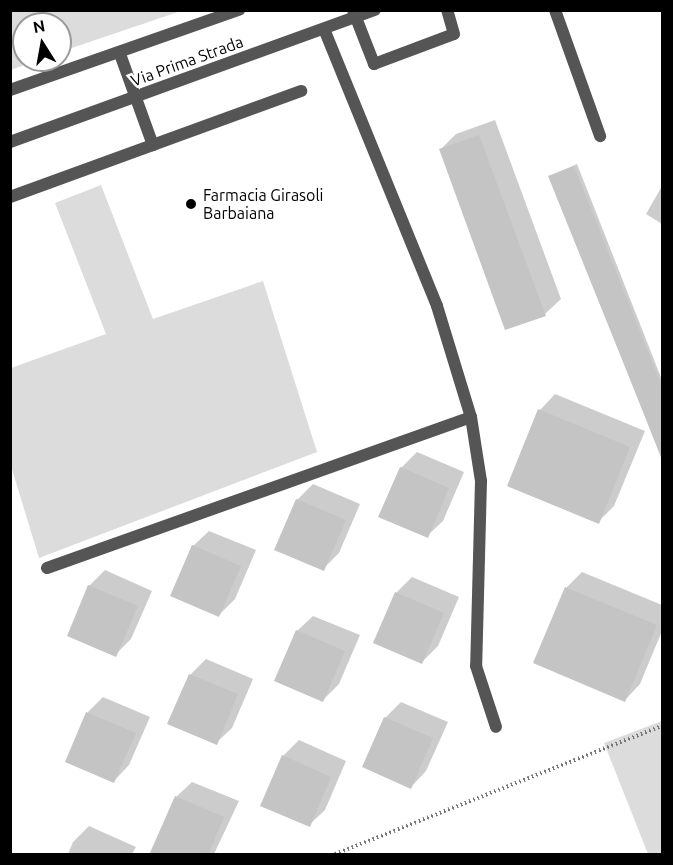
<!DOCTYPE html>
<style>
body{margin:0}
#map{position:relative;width:673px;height:865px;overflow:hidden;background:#fff;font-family:Ubuntu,sans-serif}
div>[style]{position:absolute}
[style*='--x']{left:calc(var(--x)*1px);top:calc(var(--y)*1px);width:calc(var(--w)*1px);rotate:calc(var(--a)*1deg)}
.green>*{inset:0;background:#dcdcdc}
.shadow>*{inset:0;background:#0003}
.building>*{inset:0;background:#c4c4c4}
.path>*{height:4px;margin-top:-2px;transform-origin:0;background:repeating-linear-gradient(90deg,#777 0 1.5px,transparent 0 4.5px)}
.service>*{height:12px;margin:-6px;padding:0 6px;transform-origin:6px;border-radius:6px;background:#555}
.minor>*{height:12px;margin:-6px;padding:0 6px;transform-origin:6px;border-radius:6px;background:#555}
.dots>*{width:16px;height:16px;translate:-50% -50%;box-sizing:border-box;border:3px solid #fff;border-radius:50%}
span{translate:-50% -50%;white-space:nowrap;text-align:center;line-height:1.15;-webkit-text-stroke:5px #fff;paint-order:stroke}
.street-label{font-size:16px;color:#000}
.poi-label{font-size:16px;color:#000}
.left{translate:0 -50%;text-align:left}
.frame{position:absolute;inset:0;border:12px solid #000;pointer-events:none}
.north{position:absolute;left:12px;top:12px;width:60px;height:60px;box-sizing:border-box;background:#fff;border:2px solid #999;border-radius:50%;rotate:349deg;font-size:16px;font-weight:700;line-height:24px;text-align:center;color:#000}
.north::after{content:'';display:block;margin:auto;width:21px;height:27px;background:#000;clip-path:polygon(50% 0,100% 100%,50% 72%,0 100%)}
</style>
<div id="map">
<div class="green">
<div style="clip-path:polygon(10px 11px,11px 10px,181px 11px,60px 52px,60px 24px,24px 24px,24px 60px,38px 60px,11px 70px)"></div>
<div style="clip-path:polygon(101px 185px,153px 319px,263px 281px,317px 452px,39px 558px,11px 466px,11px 368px,106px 334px,55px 203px)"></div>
<div style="clip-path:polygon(662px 721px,662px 854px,648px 854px,604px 743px)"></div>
</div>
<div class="shadow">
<div style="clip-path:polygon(495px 120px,561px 299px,545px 314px,440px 150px,456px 134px)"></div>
<div style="clip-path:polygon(577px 164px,662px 380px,662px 460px,550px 176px)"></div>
<div style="clip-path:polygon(662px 186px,662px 224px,646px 214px)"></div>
<div style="clip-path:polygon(555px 394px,645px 431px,614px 506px,598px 522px,540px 410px)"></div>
<div style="clip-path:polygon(417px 452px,464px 472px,443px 521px,427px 536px,401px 468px)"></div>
<div style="clip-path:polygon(313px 484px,360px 504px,339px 553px,323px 569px,297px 500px)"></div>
<div style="clip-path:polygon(209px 531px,256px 550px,235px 599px,219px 615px,193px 546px)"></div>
<div style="clip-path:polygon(105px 570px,152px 591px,131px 639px,115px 655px,89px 586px)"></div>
<div style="clip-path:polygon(582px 572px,662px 605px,662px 631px,640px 684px,625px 700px,566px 588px)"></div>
<div style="clip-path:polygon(412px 577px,459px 597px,438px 646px,422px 662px,396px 593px)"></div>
<div style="clip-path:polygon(313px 616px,360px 635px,339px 684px,323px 700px,297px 631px)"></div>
<div style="clip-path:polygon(206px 659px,253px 679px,232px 728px,216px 743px,190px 675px)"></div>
<div style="clip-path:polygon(103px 697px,150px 717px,129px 765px,114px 781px,67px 761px,88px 712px)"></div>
<div style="clip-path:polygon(401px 702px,448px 722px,426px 771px,411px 787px,385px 718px)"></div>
<div style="clip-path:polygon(299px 740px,346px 761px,325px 810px,309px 825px,283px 756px)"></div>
<div style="clip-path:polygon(192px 782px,239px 801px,214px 854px,175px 854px,176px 797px)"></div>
<div style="clip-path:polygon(89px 826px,136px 847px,132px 854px,68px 854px,73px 842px)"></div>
</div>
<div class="building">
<div style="clip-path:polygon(479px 135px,546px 316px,505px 330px,439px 149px)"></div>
<div style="clip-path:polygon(574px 166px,663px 389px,663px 461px,548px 176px)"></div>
<div style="clip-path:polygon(538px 409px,630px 447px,599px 524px,507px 486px)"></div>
<div style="clip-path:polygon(400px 467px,449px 488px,428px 538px,378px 517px)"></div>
<div style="clip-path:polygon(296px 499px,346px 520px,324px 571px,274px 550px)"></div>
<div style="clip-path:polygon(192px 545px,241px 566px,219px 617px,170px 596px)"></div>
<div style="clip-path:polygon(88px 585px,138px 606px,116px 657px,67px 636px)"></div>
<div style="clip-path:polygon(565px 587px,657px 625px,625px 702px,533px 663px)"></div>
<div style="clip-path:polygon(395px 592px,444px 613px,422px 664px,373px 643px)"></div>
<div style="clip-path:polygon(296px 630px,345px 651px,323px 702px,274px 681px)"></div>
<div style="clip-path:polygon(189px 674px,238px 694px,217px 745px,167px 724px)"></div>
<div style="clip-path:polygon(86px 712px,136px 733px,114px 783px,65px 762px)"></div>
<div style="clip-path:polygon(384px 717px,433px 738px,411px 789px,362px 767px)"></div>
<div style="clip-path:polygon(282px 755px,331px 777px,310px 827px,260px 806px)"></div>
<div style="clip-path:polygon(175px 796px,224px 817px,208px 855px,149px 855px)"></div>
</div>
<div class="path">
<div style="--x:335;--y:854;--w:351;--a:-21.4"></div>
</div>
<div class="service">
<div style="--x:353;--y:10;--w:58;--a:68.7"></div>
<div style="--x:374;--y:64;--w:85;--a:-20.6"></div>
<div style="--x:454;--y:34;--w:25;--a:-106"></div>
<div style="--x:555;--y:10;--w:134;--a:70.3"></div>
<div style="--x:120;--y:54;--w:97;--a:70.1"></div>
<div style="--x:10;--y:90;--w:243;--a:-19.3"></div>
<div style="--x:10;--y:197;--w:310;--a:-20"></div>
</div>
<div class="minor">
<div style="--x:324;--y:29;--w:299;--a:67.8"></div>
<div style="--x:437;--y:306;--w:116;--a:73"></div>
<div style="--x:471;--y:417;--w:65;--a:81.1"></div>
<div style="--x:481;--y:481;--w:185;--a:91.5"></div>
<div style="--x:476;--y:666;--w:64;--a:71.8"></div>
<div style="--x:10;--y:142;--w:388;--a:-19.9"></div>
<div style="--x:47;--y:568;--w:450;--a:-19.6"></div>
</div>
<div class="dots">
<div style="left:191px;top:204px;background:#000"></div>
</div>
<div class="street-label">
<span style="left:187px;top:61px;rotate:-20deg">Via Prima Strada</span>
</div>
<div class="poi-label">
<span class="left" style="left:203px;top:204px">Farmacia Girasoli<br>Barbaiana</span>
</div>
<div class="frame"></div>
<div class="north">N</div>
</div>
